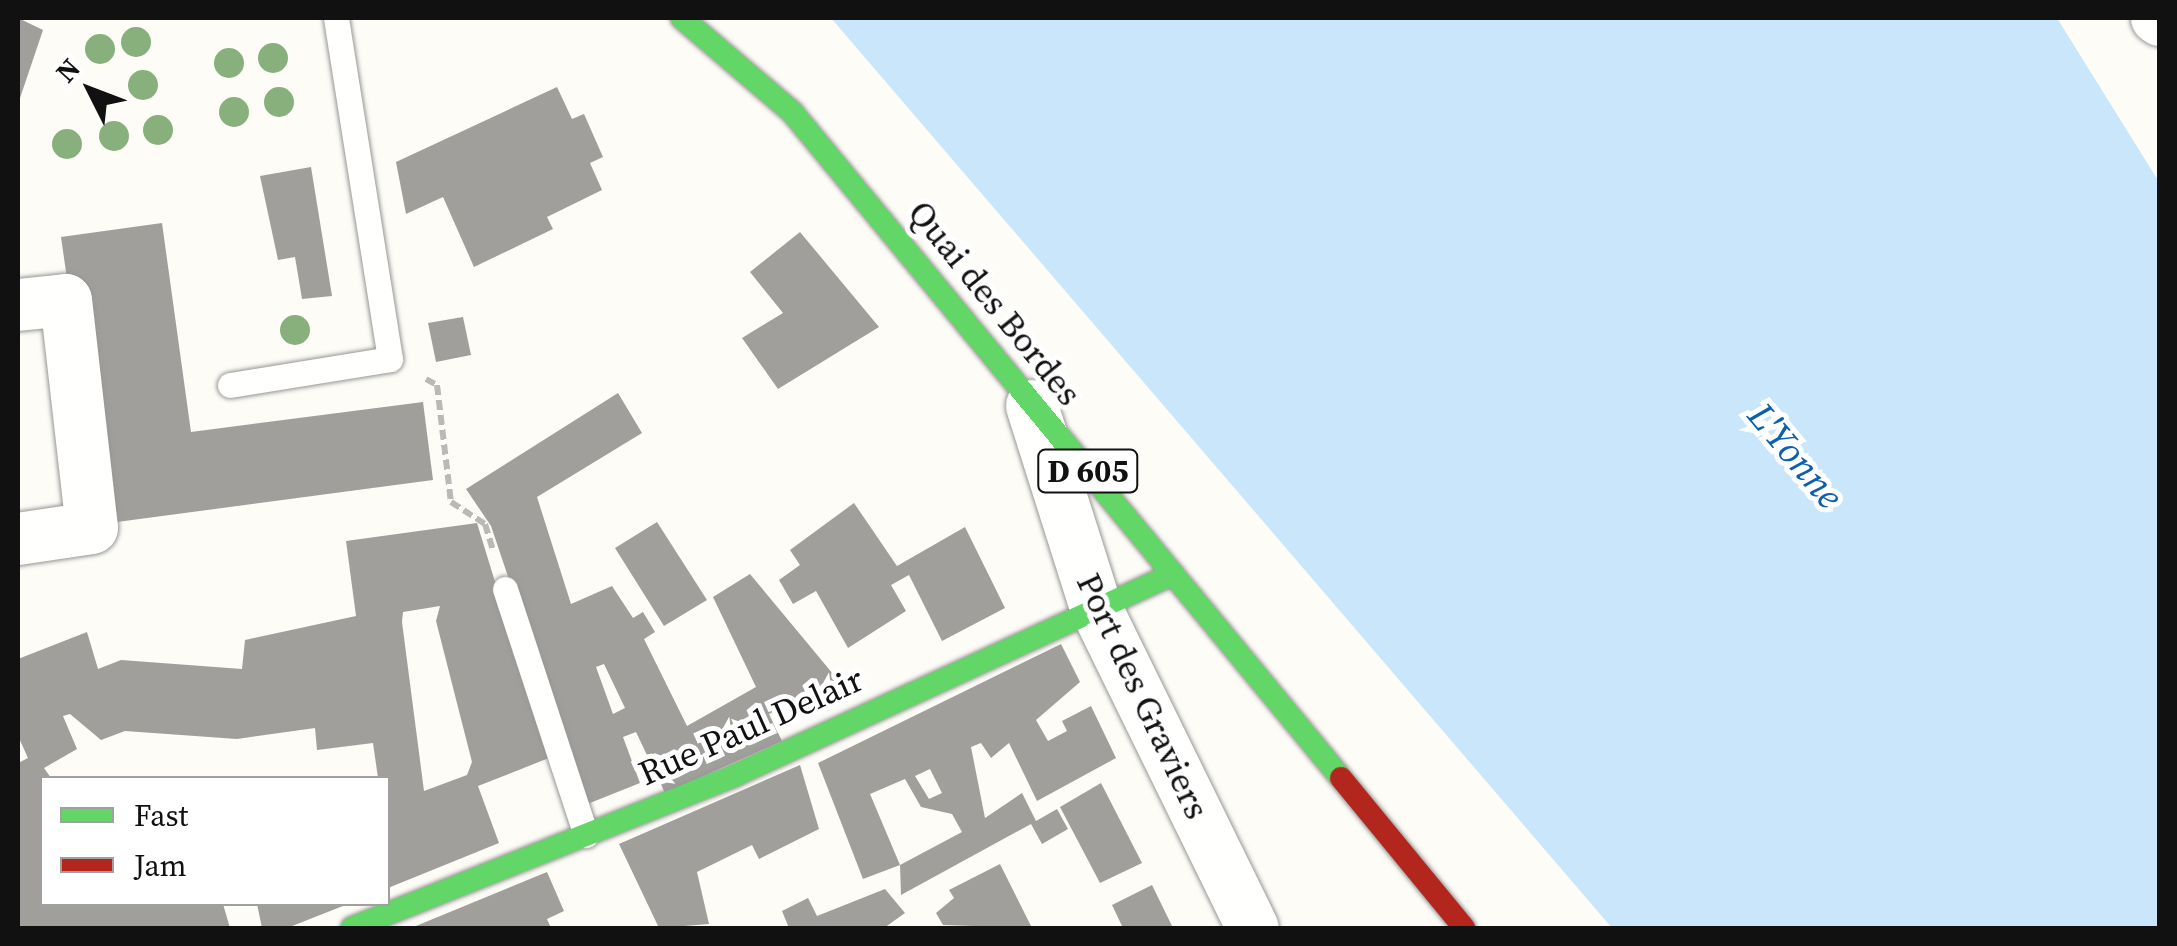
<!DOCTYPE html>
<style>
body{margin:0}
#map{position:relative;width:2177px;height:946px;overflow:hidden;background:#fdfcf7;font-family:"Source Serif 4",serif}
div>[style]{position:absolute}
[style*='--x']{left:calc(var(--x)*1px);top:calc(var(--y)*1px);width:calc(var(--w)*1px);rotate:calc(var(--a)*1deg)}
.water>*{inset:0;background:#cae6fa}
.building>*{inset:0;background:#a19f9c}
.path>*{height:6px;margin-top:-3px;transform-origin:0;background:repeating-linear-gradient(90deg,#b9b9b8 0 10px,transparent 0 15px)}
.roads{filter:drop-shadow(0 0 2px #979795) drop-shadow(0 0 2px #979795)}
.lane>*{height:25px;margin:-12.5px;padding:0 12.5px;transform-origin:12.5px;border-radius:12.5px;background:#fffffe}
.street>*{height:52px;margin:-26px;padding:0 26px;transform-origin:26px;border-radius:26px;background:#fffffe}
.fast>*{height:22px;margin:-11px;padding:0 11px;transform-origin:11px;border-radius:11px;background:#63d668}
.jam>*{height:22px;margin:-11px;padding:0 11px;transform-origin:11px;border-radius:11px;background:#b3261e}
.trees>*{width:30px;height:30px;margin:-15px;border-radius:50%;background:#87b07d}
span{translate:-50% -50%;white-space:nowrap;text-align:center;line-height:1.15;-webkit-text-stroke:10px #fff;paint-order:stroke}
.shield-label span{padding:2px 8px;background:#fff;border:2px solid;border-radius:8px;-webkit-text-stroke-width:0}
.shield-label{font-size:32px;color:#111;font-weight:700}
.street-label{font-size:35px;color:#111}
.water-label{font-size:38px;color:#0b5fb1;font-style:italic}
.frame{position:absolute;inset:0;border:20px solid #111;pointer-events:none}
.legend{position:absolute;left:40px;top:776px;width:350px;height:130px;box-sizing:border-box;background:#fff;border:2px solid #a0a0a0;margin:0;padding:12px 18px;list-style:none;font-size:30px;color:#111}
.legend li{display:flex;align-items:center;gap:20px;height:50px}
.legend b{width:50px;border:2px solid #a0a0a0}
.north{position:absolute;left:40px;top:40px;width:100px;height:100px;-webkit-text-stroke:8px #fff;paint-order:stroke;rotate:312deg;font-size:28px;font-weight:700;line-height:40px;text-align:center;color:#111}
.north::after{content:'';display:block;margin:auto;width:35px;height:45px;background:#111;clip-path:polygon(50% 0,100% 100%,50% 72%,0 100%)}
</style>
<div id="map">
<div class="water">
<div style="clip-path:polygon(831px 18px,2057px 18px,2159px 182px,2159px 928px,1612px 928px)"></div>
</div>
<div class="building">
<div style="clip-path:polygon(18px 18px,43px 30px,18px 104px)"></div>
<div style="clip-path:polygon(557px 87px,572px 119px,584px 114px,603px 157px,590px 163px,602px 190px,547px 217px,553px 229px,474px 267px,443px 197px,406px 214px,396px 162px)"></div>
<div style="clip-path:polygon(311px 167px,332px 296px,302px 299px,295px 257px,278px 260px,260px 176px)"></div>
<div style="clip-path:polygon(162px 223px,191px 432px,423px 402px,433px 480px,102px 524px,61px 237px)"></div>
<div style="clip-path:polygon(800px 232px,879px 327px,778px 389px,742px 338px,783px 313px,750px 272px)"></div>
<div style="clip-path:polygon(463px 317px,471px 355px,436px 362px,428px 323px)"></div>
<div style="clip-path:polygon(evenodd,618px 393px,642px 433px,537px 497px,571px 604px,612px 586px,633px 618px,643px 612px,655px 632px,644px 639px,687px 726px,756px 687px,713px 597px,750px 574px,838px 680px,769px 714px,782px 741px,665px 793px,636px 732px,623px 737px,640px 783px,585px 805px,491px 526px,466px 489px,618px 393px,604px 664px,625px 708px,613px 714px,596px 667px,604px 664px)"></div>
<div style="clip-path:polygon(854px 503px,897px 566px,965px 527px,1005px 608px,942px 641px,909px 575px,891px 585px,906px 611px,848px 648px,816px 591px,793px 604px,779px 580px,800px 565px,790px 550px)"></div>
<div style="clip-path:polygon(657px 522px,707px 600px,664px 626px,615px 548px)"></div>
<div style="clip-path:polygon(evenodd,477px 523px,549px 758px,478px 786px,499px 843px,388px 888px,388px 778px,378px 778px,373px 743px,317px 750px,315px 728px,237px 739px,125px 731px,101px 740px,70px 714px,63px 716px,77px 749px,44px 768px,51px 778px,42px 778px,42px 904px,223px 904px,230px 928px,18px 928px,18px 763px,28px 758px,18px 736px,18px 659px,87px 632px,98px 669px,121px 660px,242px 669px,245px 640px,356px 616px,346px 541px,477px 523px,440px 606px,436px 621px,472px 762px,467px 775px,424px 791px,402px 622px,403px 612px,440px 606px)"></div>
<div style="clip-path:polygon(evenodd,1061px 644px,1080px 682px,1036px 720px,1048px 741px,1067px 731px,1062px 721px,1091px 706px,1116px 758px,1037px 801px,1009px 743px,991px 758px,981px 743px,971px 747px,985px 818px,1022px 793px,1036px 821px,1057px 809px,1068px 829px,1042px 844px,1031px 824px,901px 895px,900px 865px,962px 832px,952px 814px,921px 807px,905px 779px,870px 794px,900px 865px,863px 879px,818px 763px,1061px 644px,930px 769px,942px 793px,929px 799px,915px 776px,930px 769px)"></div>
<div style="clip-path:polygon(800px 765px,819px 829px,759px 859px,752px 845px,697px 872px,709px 924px,659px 928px,619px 844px)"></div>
<div style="clip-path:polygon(1101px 783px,1142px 863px,1100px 883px,1060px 807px)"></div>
<div style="clip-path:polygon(1000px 864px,1032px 928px,943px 925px,936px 913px,954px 898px,949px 890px)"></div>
<div style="clip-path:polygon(547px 872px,564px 911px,547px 919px,551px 928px,411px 928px)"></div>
<div style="clip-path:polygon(1152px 885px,1173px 928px,1123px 928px,1112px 905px)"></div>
<div style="clip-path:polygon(885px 889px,905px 913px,884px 928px,789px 928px,782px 911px,808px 898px,817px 916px)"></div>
<div style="clip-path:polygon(257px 904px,348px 904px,287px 928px,262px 928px)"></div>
</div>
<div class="path">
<div style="--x:426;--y:379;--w:13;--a:29"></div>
<div style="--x:437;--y:385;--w:118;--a:83.2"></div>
<div style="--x:451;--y:502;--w:40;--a:32.9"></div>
<div style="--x:485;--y:524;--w:27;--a:73"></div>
</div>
<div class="roads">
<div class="lane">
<div style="--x:230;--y:385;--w:162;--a:-9.2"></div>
<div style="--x:390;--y:359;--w:345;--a:-99"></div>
<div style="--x:505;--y:589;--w:259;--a:71.8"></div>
</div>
<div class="street">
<div style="--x:2157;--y:18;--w:4;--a:34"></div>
<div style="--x:18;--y:305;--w:48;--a:-5.9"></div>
<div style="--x:66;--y:300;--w:229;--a:83.5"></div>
<div style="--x:92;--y:528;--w:75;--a:171.5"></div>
<div style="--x:1032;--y:406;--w:212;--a:72.4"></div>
<div style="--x:1096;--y:608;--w:356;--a:63.9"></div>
</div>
<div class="fast">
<div style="--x:682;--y:18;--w:145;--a:40.5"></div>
<div style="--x:792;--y:112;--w:863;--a:50.5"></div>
<div style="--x:352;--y:928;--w:413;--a:-21.7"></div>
<div style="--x:736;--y:775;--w:481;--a:-24.7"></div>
</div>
<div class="jam">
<div style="--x:1341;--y:778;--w:194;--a:50.6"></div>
</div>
</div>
<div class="trees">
<div style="left:136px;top:42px"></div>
<div style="left:100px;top:49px"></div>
<div style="left:273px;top:58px"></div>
<div style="left:229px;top:63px"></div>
<div style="left:143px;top:85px"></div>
<div style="left:279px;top:102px"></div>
<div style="left:234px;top:112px"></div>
<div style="left:158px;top:130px"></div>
<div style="left:114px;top:136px"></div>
<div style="left:67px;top:144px"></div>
<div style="left:295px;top:330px"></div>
</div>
<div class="shield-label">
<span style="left:1088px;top:471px">D 605</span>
</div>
<div class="street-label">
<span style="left:995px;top:303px;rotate:51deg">Quai des Bordes</span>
<span style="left:1143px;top:696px;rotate:65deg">Port des Graviers</span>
<span style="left:751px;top:726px;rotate:-24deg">Rue Paul Delair</span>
</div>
<div class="water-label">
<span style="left:1795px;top:456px;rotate:50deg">L'Yonne</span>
</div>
<div class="frame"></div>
<ul class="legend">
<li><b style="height:12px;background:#63d668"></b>Fast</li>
<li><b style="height:12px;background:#b3261e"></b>Jam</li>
</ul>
<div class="north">N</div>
</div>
